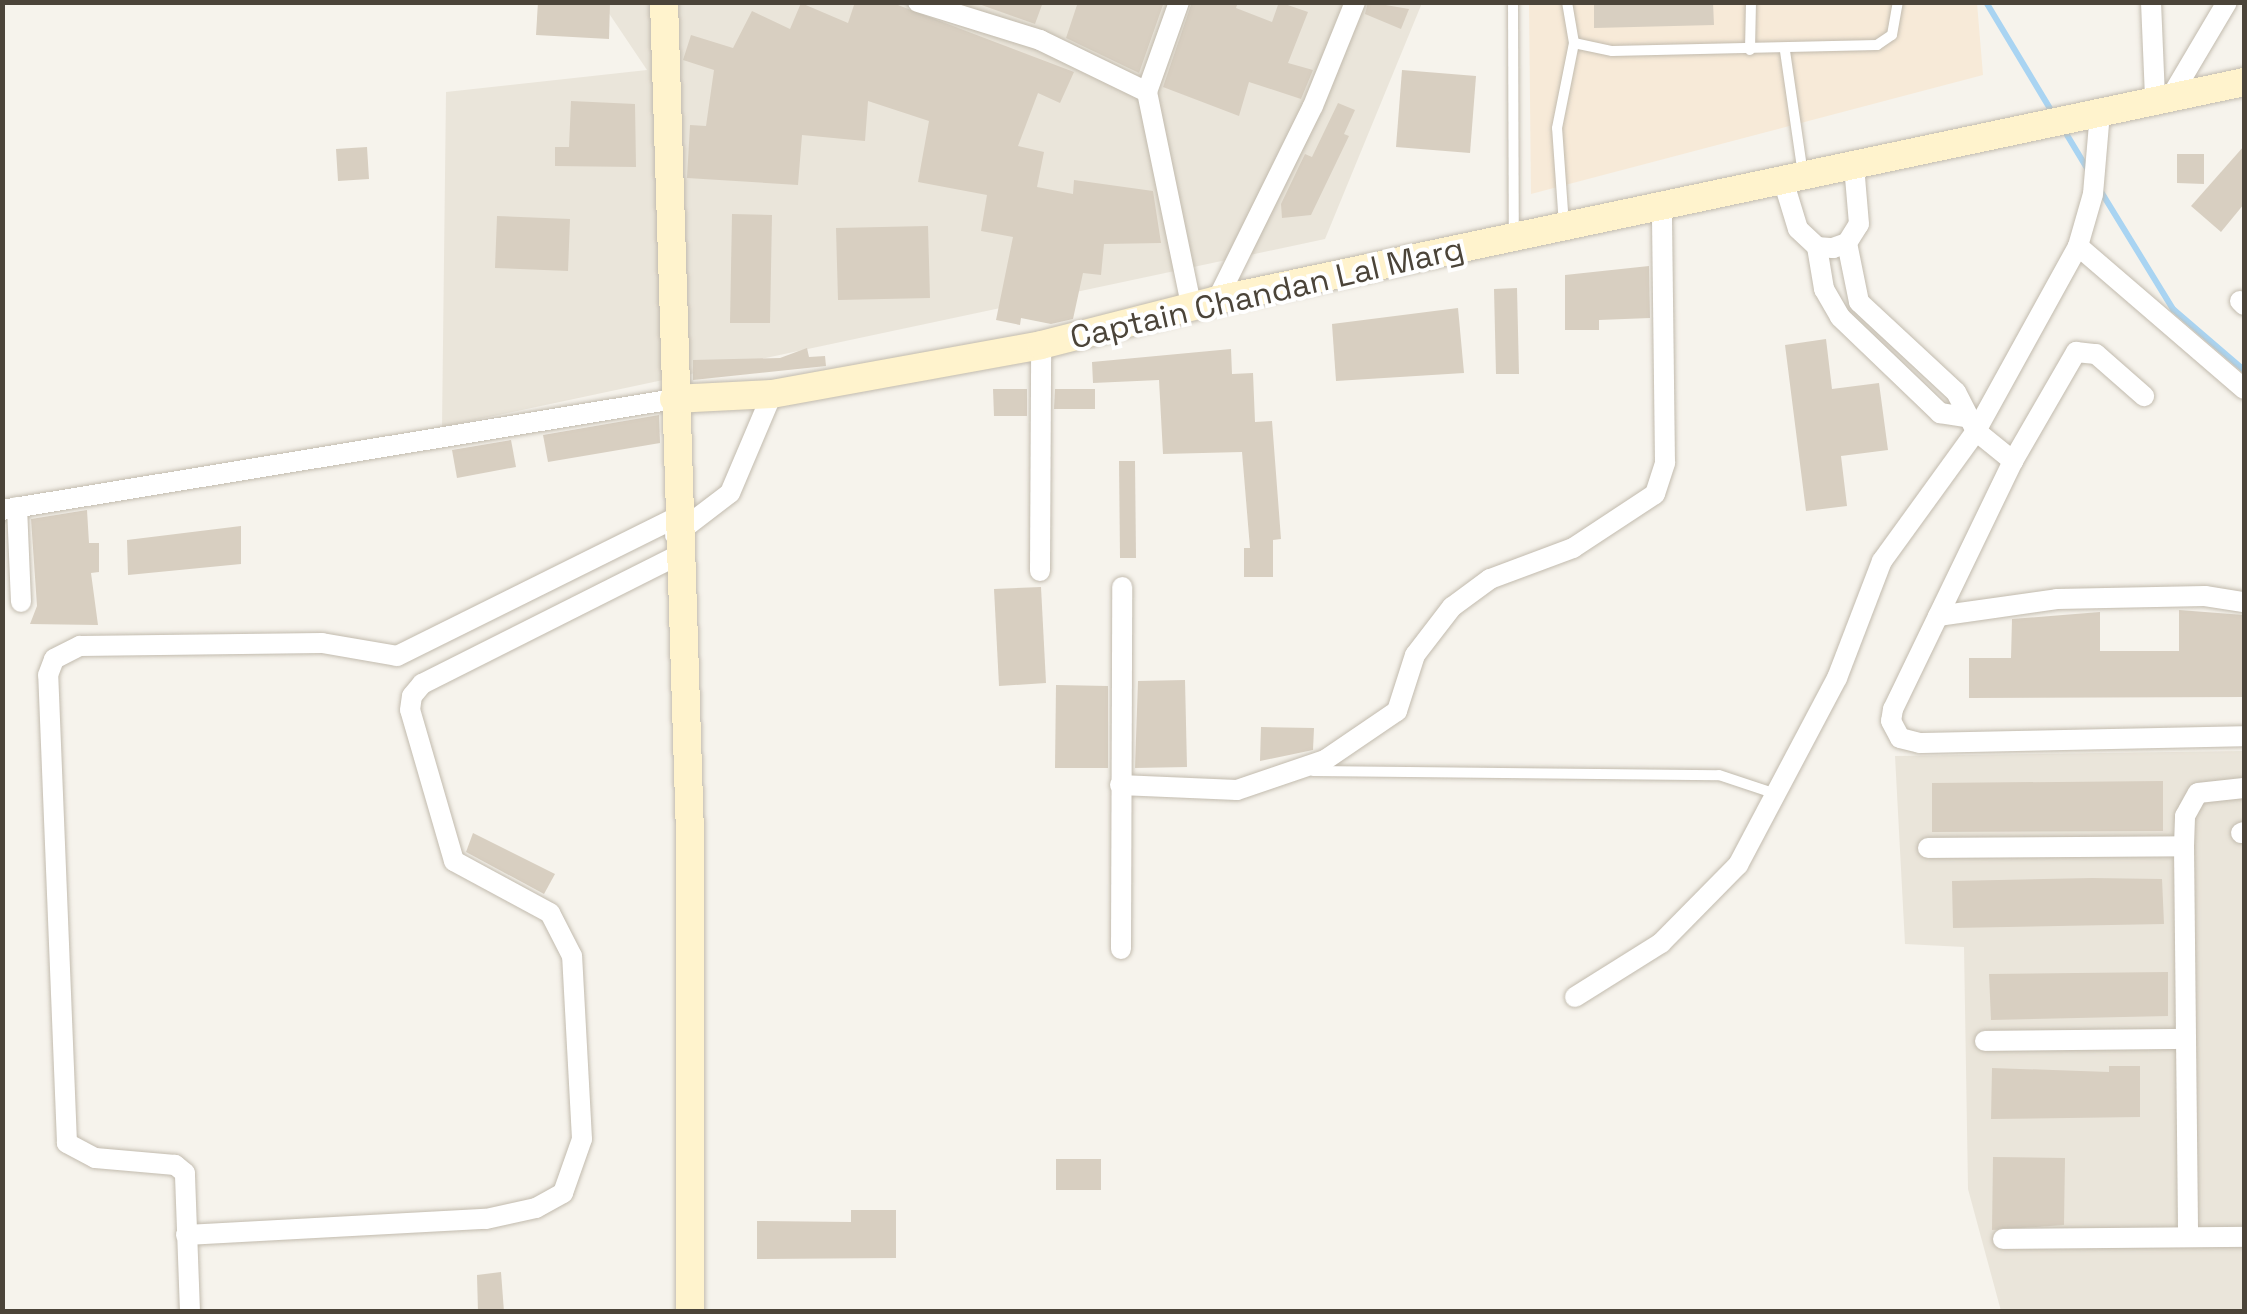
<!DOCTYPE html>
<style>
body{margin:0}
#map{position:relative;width:2247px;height:1314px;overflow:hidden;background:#f6f3ec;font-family:"Space Grotesk",sans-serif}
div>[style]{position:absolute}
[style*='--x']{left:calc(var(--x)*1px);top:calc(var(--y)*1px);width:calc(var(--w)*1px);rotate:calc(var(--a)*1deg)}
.residential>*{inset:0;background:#eae5da}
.commercial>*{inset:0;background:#f7ead8}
.stream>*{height:6px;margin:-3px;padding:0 3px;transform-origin:3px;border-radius:3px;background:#a9d4f2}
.building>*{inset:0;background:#d8cfc1}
.roads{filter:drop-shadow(0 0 2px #c2bbae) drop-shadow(0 0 2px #c2bbae)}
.lane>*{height:10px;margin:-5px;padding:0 5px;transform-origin:5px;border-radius:5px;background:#fff}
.street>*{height:20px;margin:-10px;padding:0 10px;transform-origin:10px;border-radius:10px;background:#fff}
.secondary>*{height:28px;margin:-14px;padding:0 14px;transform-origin:14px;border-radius:14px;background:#fff3cd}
span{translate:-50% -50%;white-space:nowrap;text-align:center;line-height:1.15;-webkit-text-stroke:8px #fff;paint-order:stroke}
.street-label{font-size:32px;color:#4b4439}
.frame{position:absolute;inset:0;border:5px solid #4b4439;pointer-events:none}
</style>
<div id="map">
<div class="residential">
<div style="clip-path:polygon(602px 3px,1422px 3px,1325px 239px,442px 427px,446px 92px,647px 70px)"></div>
<div style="clip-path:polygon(2244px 751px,2244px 1311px,2001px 1311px,1968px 1189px,1964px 947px,1905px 944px,1895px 756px)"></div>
</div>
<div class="commercial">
<div style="clip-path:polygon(1529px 3px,1977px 3px,1983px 75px,1531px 194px)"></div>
</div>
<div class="stream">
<div style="--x:1986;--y:2;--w:132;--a:59"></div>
<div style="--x:2064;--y:130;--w:47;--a:59"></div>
<div style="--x:2100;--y:190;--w:140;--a:58.5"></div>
<div style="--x:2173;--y:309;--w:94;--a:40.7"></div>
</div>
<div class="building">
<div style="clip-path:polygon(538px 2px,610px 2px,609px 39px,536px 35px)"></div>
<div style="clip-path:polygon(855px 2px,890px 2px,1074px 72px,1060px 103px,1038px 93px,1018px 146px,1044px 152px,1037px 187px,1073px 194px,1074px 180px,1153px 191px,1161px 243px,1104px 244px,1101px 275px,1083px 273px,1073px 319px,1051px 324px,1021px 318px,1020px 325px,996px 320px,1013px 237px,981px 231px,987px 195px,918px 182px,929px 121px,868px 101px,865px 141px,802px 135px,798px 185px,687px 178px,690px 125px,706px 126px,714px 70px,683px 60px,691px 35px,733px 48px,752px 11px,790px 29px,801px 3px,848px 23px)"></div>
<div style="clip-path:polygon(973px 2px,1043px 2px,1035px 24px)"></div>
<div style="clip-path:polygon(1078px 2px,1164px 2px,1139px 73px,1066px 38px)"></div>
<div style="clip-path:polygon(1192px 2px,1238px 2px,1236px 8px,1272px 22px,1279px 2px,1308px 12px,1288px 63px,1313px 70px,1301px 99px,1249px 82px,1239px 116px,1163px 87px)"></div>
<div style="clip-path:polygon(1368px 2px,1409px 9px,1401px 29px,1365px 14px)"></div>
<div style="clip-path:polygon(1594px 2px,1713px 2px,1714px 25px,1594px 28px)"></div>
<div style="clip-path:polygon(1402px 70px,1476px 76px,1470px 153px,1396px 147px)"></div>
<div style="clip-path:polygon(571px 101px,635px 104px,636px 167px,555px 166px,555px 147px,569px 147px)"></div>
<div style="clip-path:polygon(1338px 103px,1355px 110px,1344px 134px,1349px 136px,1311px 215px,1282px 218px,1281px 204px,1305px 154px,1312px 157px)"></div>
<div style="clip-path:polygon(2244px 146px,2244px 204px,2221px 232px,2191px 206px)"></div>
<div style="clip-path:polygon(367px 147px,369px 179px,338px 181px,336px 149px)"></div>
<div style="clip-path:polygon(2177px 154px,2204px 154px,2204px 184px,2177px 183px)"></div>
<div style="clip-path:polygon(732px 214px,772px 215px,770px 323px,730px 323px)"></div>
<div style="clip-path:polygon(497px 216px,570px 219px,568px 271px,495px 268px)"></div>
<div style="clip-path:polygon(928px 226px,930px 298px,838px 300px,836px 228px)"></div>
<div style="clip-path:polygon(1649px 266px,1650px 318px,1599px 320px,1599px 330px,1565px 330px,1565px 275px)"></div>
<div style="clip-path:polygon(1517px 288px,1519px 374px,1496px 374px,1494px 289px)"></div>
<div style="clip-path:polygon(1458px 308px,1464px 373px,1336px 381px,1332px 324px)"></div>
<div style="clip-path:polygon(1826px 339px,1832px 389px,1879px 383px,1888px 450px,1841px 456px,1847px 506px,1806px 511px,1785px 345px)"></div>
<div style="clip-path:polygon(807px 348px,809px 357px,825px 356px,826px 366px,693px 380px,693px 360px,780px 358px)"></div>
<div style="clip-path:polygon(1231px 349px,1232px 374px,1253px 373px,1255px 422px,1272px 421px,1281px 539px,1273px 540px,1273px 577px,1244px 577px,1244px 548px,1250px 548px,1242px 452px,1163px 454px,1159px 380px,1093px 383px,1092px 362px)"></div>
<div style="clip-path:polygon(993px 389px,1027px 389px,1027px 416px,994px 416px)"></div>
<div style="clip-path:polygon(1055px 389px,1095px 389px,1095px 409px,1054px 409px)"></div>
<div style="clip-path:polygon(659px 415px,660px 443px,548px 462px,543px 435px)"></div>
<div style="clip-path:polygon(511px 440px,516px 467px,457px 478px,452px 450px)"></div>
<div style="clip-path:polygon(1119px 461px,1135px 461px,1136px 558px,1120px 558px)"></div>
<div style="clip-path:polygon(87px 510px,89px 543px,99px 543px,99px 572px,91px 573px,98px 625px,30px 624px,37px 606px,31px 519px)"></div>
<div style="clip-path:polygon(241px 526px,241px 564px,128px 575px,127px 540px)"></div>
<div style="clip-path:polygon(1041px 587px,1046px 683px,999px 686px,994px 589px)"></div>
<div style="clip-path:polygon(2179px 610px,2244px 615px,2244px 697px,1969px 698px,1969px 658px,2011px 658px,2012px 619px,2100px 612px,2100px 651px,2179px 651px)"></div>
<div style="clip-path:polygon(1185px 680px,1187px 767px,1135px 768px,1138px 681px)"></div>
<div style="clip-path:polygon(1056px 685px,1108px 686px,1108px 768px,1055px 768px)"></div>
<div style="clip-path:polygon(1261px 727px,1314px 728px,1313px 750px,1260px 761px)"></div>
<div style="clip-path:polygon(2163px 781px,2163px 831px,1932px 832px,1932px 783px)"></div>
<div style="clip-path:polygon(473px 833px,555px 874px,544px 894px,466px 852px)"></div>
<div style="clip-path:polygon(2092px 878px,2162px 879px,2164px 924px,1953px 928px,1952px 881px)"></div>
<div style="clip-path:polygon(2168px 972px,2168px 1016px,1991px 1020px,1989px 974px)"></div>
<div style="clip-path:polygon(2109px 1066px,2140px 1066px,2140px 1117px,1991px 1119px,1992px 1068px,2109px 1072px)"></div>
<div style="clip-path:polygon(1993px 1157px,2065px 1158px,2064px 1225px,1992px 1230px)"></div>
<div style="clip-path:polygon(1056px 1159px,1101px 1159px,1101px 1190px,1056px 1190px)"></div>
<div style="clip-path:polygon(851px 1210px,896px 1210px,896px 1258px,757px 1259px,757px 1221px,851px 1222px)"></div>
<div style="clip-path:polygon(501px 1272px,504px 1312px,478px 1312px,477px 1275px)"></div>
</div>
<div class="roads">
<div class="lane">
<div style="--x:1513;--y:2;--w:235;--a:89.8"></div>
<div style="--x:1567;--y:2;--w:42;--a:80.3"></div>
<div style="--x:1574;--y:43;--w:39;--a:12"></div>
<div style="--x:1612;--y:51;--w:265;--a:-1.3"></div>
<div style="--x:1877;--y:45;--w:18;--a:-34"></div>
<div style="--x:1892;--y:35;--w:34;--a:-80"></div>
<div style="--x:1750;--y:50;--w:48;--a:-88.8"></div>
<div style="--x:1785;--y:51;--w:125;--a:81.7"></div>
<div style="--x:1564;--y:225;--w:97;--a:-94.1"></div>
<div style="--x:1557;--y:128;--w:87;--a:-78.7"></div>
<div style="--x:1313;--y:771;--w:406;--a:0.6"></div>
<div style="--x:1719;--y:775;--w:57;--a:18.4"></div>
</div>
<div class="street">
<div style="--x:918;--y:2;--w:128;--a:17.3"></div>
<div style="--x:1040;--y:40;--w:119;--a:25.9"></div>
<div style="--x:1179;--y:2;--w:96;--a:109.6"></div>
<div style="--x:1147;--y:92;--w:222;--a:78.3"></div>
<div style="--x:2151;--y:2;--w:96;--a:87.6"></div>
<div style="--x:2172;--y:95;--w:108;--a:-59.4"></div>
<div style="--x:1783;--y:180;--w:51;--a:73"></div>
<div style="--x:1798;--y:229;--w:26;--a:43"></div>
<div style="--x:1817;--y:247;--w:16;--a:4"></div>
<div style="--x:1833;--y:248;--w:15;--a:-20"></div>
<div style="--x:1847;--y:243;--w:22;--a:-58"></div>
<div style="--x:1859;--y:224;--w:58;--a:-94.9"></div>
<div style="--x:1847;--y:243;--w:60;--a:78.5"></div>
<div style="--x:1859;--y:302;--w:132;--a:42.9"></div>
<div style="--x:1956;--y:392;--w:44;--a:62.9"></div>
<div style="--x:1976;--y:431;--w:48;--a:39"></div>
<div style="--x:2013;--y:461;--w:276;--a:115.8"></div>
<div style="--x:1893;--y:709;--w:12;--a:99"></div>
<div style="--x:1891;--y:721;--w:19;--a:62"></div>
<div style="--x:1900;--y:738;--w:21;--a:14"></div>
<div style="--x:1920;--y:743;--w:324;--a:-1.2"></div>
<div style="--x:2078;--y:246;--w:219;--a:40.7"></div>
<div style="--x:1817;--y:247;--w:43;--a:80.5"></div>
<div style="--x:1824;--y:289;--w:32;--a:60"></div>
<div style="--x:1840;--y:317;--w:139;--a:43.8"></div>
<div style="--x:1940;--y:413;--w:26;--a:9"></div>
<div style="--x:1217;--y:300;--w:216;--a:-63.7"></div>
<div style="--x:1313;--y:106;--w:112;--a:-68"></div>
<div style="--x:2240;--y:301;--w:6;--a:45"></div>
<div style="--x:2013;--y:461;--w:126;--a:-60"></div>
<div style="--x:2076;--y:352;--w:20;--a:6"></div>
<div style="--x:2096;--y:354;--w:64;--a:41.2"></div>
<div style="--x:17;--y:507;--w:95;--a:87.6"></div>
<div style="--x:2;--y:510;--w:681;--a:-9.38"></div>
<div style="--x:675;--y:535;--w:69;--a:-37.4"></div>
<div style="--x:730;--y:493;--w:108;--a:-67"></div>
<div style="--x:1040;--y:571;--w:226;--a:-89.7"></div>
<div style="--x:1938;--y:616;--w:120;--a:-8.1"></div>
<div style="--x:2057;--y:599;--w:148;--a:-1.2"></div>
<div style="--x:2205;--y:596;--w:39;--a:9"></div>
<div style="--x:1120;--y:785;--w:117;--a:2.4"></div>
<div style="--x:1237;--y:790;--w:93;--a:-18.8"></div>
<div style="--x:1325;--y:760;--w:87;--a:-34.2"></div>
<div style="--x:1397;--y:711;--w:59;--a:-72.2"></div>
<div style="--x:1415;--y:655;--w:61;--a:-52.4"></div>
<div style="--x:1452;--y:607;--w:47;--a:-36.4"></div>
<div style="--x:1490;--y:579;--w:89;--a:-20.5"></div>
<div style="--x:1573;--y:548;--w:98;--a:-33.4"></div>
<div style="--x:1655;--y:494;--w:33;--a:-72"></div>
<div style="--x:1665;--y:463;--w:257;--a:-90.7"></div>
<div style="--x:2241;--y:833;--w:3;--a:-18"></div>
<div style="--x:2184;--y:846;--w:30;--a:-88"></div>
<div style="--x:2185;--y:816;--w:26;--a:-61"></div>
<div style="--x:2198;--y:793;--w:46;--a:-6.2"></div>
<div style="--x:1928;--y:848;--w:256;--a:-0.4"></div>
<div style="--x:2184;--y:846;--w:391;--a:89.4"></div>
<div style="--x:1121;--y:949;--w:362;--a:-89.8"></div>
<div style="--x:1575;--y:997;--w:102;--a:-32.1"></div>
<div style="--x:1661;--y:943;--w:110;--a:-45.4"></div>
<div style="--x:1738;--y:865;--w:212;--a:-62.1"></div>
<div style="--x:1837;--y:678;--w:125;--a:-69"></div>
<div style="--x:1882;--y:561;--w:160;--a:-54.1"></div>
<div style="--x:1976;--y:431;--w:211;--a:-61.1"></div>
<div style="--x:2078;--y:246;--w:54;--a:-73.9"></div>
<div style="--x:2093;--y:194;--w:81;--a:-85.1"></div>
<div style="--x:1985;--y:1041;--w:201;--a:-0.6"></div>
<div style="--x:186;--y:1235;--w:300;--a:-3.1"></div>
<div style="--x:486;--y:1219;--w:51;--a:-12.4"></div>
<div style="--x:536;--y:1208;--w:31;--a:-29"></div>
<div style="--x:563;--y:1193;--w:57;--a:-70.6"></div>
<div style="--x:582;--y:1139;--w:183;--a:-93.1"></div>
<div style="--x:572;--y:956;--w:48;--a:-117.1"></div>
<div style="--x:550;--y:913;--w:109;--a:-151.6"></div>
<div style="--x:454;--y:861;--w:157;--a:-106.2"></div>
<div style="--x:410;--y:710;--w:14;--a:-82"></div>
<div style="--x:412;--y:696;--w:16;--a:-50"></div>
<div style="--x:422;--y:684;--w:284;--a:-26.7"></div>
<div style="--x:2003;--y:1239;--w:241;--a:-0.5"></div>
<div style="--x:190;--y:1312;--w:139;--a:-92.1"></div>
<div style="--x:185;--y:1173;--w:13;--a:-141"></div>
<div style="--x:175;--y:1165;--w:80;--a:-175"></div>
<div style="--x:95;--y:1158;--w:32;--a:-152"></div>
<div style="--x:67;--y:1143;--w:468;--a:-92.3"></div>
<div style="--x:48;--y:675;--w:17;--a:-69"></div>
<div style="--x:54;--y:659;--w:29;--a:-27"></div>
<div style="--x:80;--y:646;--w:242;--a:-0.7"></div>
<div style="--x:322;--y:643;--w:76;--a:9.8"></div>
<div style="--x:397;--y:656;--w:310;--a:-26.4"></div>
</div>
<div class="secondary">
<div style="--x:664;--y:2;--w:833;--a:88.21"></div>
<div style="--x:690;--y:835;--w:477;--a:90"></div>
<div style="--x:674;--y:399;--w:98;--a:-2.9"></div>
<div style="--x:772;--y:394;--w:273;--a:-10.3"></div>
<div style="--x:1041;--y:345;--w:182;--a:-14.3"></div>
<div style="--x:1217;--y:300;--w:1050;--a:-11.98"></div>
</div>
</div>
<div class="street-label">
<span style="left:1267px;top:293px;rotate:-13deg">Captain Chandan Lal Marg</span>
</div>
<div class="frame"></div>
</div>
